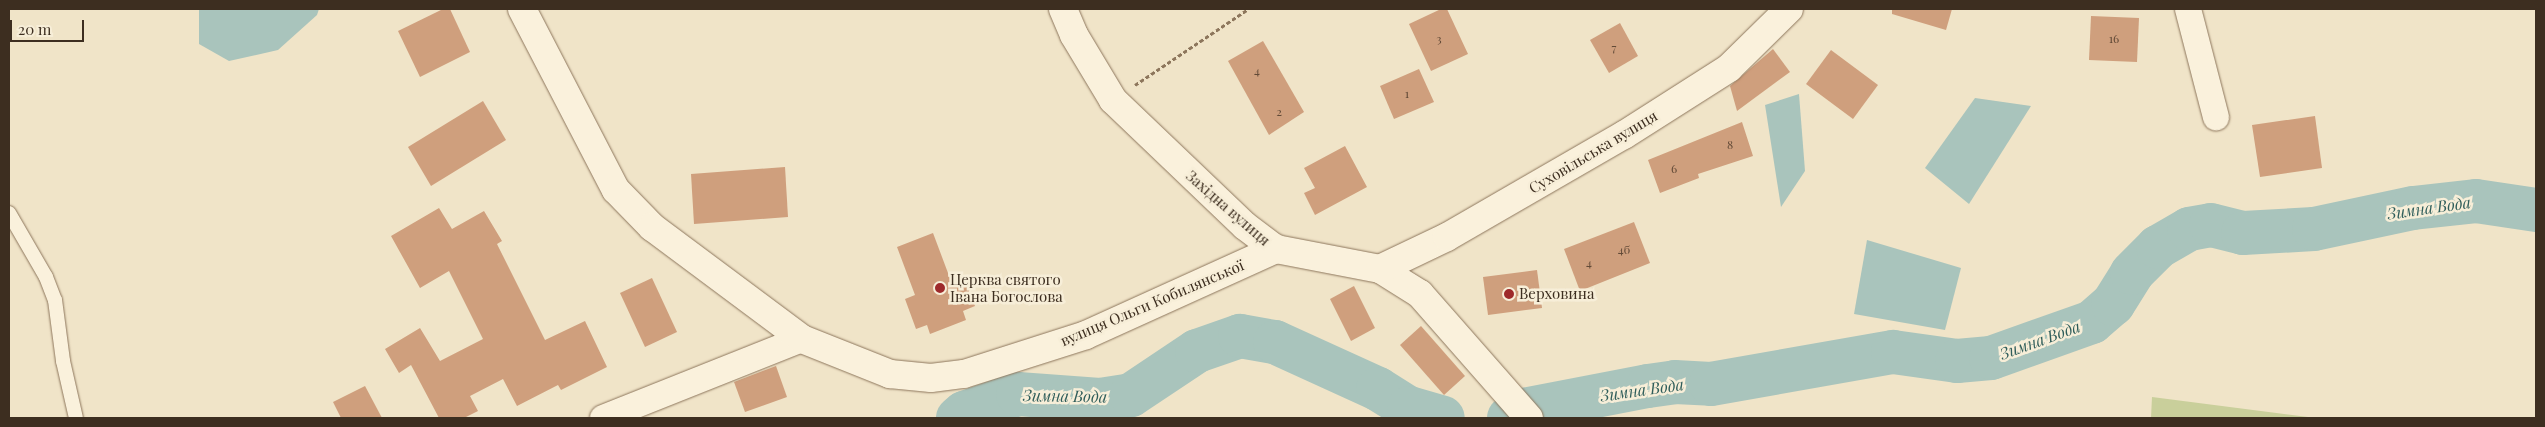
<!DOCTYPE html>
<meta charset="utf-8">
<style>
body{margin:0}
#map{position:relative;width:2545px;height:427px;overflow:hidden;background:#f0e4c8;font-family:"Playfair Display",serif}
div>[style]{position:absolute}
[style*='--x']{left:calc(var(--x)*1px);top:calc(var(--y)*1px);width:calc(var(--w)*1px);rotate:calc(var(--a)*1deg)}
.green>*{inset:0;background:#c9cf9b}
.water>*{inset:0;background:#a9c4bc}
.river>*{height:44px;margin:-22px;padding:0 22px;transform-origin:22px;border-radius:22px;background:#a9c4bc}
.building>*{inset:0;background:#cf9f7d}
.path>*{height:3px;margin-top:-1.5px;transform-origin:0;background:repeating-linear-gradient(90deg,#8d765c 0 4px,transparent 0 6.5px)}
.roads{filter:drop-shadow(0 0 1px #8d765c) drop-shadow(0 0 1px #8d765c)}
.lane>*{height:14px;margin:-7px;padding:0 7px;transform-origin:7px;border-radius:7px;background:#faf1dc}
.street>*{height:26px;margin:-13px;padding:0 13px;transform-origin:13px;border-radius:13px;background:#faf1dc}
.secondary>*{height:28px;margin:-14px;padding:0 14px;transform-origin:14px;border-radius:14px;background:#faf1dc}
.dots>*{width:14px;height:14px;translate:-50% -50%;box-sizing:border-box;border:2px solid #f7eed8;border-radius:50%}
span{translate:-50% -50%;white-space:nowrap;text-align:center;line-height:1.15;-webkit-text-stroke:5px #f7eed8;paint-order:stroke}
.number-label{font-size:12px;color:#624a37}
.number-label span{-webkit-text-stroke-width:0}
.street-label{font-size:15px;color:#3d2e20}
.poi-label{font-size:15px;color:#3d2e20}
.left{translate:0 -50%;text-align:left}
.water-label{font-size:16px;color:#2f5d5a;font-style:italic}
.frame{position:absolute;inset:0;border:10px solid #3d2e20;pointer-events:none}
.scale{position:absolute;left:10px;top:20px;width:74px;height:22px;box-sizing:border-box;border:2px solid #3d2e20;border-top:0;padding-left:6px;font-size:15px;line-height:18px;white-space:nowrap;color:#3d2e20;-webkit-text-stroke:4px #f7eed8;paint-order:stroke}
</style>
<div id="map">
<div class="green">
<div style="clip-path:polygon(2152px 397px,2316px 418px,2151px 418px)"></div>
</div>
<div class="water">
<div style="clip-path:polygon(199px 9px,319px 9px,317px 15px,278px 50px,229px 61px,199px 44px)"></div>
<div style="clip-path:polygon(1799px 94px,1805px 171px,1781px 207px,1765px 105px)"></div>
<div style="clip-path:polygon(1975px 98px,2031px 106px,1969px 204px,1925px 168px)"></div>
<div style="clip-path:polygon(1867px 240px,1961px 268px,1945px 330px,1854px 314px)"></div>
</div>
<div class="river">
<div style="--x:958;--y:418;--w:8;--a:-40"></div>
<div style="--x:964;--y:413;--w:57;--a:-19.4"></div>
<div style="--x:1018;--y:394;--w:82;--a:4.2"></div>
<div style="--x:1100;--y:400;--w:31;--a:-9"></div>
<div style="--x:1131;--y:395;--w:79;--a:-33.7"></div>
<div style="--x:1197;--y:351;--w:46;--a:-19.2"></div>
<div style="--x:1240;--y:336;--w:36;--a:10"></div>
<div style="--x:1275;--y:342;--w:113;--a:24.5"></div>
<div style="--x:1378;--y:389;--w:36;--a:32"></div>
<div style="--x:1409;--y:408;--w:35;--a:16"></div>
<div style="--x:1509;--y:418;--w:16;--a:-30"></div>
<div style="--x:1523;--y:410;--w:127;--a:-10.9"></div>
<div style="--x:1648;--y:386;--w:27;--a:-8"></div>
<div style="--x:1675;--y:382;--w:36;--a:3"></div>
<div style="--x:1711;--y:384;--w:185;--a:-10"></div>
<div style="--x:1893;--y:352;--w:65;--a:8"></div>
<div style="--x:1957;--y:361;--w:34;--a:-5"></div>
<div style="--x:1991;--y:358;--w:107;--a:-19.6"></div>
<div style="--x:2092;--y:322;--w:28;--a:-41"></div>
<div style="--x:2113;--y:304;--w:36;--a:-58"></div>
<div style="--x:2132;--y:273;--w:37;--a:-45"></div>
<div style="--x:2158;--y:247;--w:36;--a:-30"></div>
<div style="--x:2189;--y:229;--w:22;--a:-10"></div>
<div style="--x:2211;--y:225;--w:33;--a:14"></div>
<div style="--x:2243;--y:233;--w:71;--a:-3.2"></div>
<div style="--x:2314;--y:229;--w:101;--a:-12"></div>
<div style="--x:2413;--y:208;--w:63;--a:-6.3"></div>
<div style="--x:2476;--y:201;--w:61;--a:8.5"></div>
</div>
<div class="building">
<div style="clip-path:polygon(443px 9px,450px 9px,470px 52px,420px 77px,398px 31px)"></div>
<div style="clip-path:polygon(1441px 9px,1447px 9px,1468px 54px,1431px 71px,1409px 24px)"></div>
<div style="clip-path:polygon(1892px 9px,1952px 9px,1946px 30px,1892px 14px)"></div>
<div style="clip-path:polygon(2091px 16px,2139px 18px,2137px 62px,2089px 60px)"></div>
<div style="clip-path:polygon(1620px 23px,1638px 56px,1609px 73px,1590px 40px)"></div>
<div style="clip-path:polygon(1263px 41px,1304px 112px,1269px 135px,1228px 61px)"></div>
<div style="clip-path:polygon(1773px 49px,1790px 72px,1737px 111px,1730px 86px)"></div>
<div style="clip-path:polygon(1831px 50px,1878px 85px,1853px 119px,1806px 84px)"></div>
<div style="clip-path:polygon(1419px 69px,1434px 102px,1394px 119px,1380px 86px)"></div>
<div style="clip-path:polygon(483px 101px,506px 140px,431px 186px,408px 147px)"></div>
<div style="clip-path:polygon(2315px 116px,2322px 168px,2260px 177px,2252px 125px)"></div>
<div style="clip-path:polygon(1742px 122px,1753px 156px,1698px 174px,1699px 178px,1660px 193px,1648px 160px)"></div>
<div style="clip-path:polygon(1345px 146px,1367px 187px,1315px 215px,1304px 193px,1315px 188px,1304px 168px)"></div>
<div style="clip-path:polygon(785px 167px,788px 217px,694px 224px,691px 174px)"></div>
<div style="clip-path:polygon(439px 208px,452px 229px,484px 211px,502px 241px,497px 244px,545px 340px,585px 321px,607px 367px,561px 390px,558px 385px,517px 406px,503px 379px,470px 396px,478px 411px,464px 418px,439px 418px,411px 365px,399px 373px,385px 349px,420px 328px,440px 361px,483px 339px,449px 271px,420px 288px,391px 236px)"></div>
<div style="clip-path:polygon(1634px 222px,1650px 263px,1580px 291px,1564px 249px)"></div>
<div style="clip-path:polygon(933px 233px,951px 281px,964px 276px,975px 306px,963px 311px,966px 320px,930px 334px,927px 325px,916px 329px,905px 299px,915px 295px,897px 247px)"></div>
<div style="clip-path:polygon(1537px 270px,1542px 308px,1488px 315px,1483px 277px)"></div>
<div style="clip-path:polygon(652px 278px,677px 332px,645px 347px,620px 293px)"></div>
<div style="clip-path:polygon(1354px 286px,1375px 328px,1351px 341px,1330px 299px)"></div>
<div style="clip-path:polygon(1421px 326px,1465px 376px,1444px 395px,1400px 345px)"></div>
<div style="clip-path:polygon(776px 366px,787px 397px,745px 412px,734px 382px)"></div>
<div style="clip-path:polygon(365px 386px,382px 418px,341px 418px,333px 402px)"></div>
</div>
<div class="path">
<div style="--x:1135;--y:85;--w:136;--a:-33.9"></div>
</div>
<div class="roads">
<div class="lane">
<div style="--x:9;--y:213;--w:74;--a:60"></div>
<div style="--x:46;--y:277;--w:25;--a:69"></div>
<div style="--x:55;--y:300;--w:62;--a:82.5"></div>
<div style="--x:63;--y:361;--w:58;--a:77.2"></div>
</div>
<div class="street">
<div style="--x:2188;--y:9;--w:112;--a:75.5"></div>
<div style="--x:603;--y:418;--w:214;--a:-21.7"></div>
</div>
<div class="secondary">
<div style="--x:522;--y:9;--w:204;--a:62.6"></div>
<div style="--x:616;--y:190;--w:52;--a:45.8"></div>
<div style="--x:652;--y:227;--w:187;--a:36.7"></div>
<div style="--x:802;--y:339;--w:95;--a:21.7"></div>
<div style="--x:890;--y:374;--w:41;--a:5.6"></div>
<div style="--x:931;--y:378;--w:33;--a:-7"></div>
<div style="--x:964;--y:374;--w:128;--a:-17.7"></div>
<div style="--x:1086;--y:335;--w:209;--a:-24.4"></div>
<div style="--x:1063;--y:9;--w:28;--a:67"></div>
<div style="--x:1074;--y:35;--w:76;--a:59"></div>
<div style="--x:1113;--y:100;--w:182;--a:43.7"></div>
<div style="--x:1245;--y:226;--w:39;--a:37"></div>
<div style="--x:1276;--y:249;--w:106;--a:10.9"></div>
<div style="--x:1380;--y:269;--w:47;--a:32"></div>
<div style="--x:1420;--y:294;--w:165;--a:48.7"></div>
<div style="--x:1380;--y:269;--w:74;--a:-25.5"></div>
<div style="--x:1447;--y:237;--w:204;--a:-30"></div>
<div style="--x:1624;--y:135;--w:125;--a:-32.5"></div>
<div style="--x:1729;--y:68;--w:84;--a:-44.5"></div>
</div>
</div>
<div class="dots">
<div style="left:940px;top:288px;background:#9e2a2b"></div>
<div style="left:1509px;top:294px;background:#9e2a2b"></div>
</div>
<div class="number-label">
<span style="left:1439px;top:39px">3</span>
<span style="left:2114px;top:39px">16</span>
<span style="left:1614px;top:48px">7</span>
<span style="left:1257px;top:71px">4</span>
<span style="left:1407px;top:94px">1</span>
<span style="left:1279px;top:112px">2</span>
<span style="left:1730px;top:145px">8</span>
<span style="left:1674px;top:169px">6</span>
<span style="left:1624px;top:250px">4б</span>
<span style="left:1589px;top:263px">4</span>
</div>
<div class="street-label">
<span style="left:1593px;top:152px;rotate:-31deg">Суховільська вулиця</span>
<span style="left:1228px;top:208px;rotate:41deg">Західна вулиця</span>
<span style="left:1152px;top:303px;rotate:-23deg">вулиця Ольги Кобилянської</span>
</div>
<div class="poi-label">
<span class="left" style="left:950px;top:288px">Церква святого<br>Івана Богослова</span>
<span class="left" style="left:1519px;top:294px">Верховина</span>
</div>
<div class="water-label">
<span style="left:2429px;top:208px;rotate:-8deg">Зимна Вода</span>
<span style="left:2040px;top:340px;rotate:-20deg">Зимна Вода</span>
<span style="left:1642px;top:390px;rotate:-8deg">Зимна Вода</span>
<span style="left:1065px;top:396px;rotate:1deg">Зимна Вода</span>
</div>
<div class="frame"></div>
<div class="scale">20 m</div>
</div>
